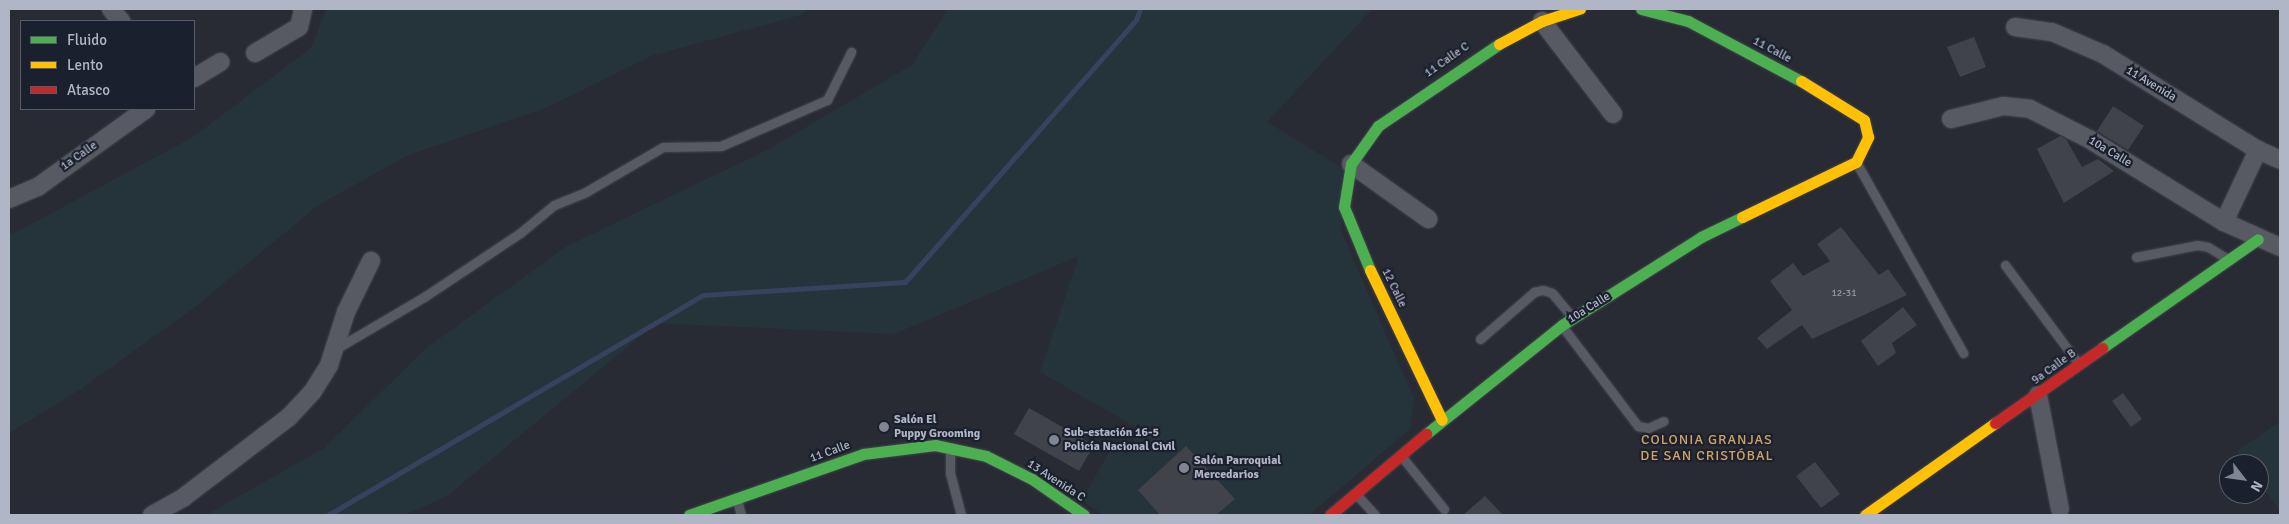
<!DOCTYPE html>
<meta charset="utf-8">
<style>
body{margin:0}
#map{position:relative;width:2289px;height:524px;overflow:hidden;background:#282b34;font-family:Signika,sans-serif}
div>[style]{position:absolute}
[style*='--x']{left:calc(var(--x)*1px);top:calc(var(--y)*1px);width:calc(var(--w)*1px);rotate:calc(var(--a)*1deg)}
.green>*{inset:0;background:#25343a}
.stream>*{height:5px;margin:-2.5px;padding:0 2.5px;transform-origin:2.5px;border-radius:2.5px;background:#37425f}
.building>*{inset:0;background:#41434b}
.roads{filter:drop-shadow(0 0 1px #44464d) drop-shadow(0 0 1px #44464d)}
.lane>*{height:9px;margin:-4.5px;padding:0 4.5px;transform-origin:4.5px;border-radius:4.5px;background:#575a63}
.street>*{height:18px;margin:-9px;padding:0 9px;transform-origin:9px;border-radius:9px;background:#575a63}
.fast>*{height:11px;margin:-5.5px;padding:0 5.5px;transform-origin:5.5px;border-radius:5.5px;background:#4caf50}
.slow>*{height:11px;margin:-5.5px;padding:0 5.5px;transform-origin:5.5px;border-radius:5.5px;background:#ffc107}
.jam>*{height:11px;margin:-5.5px;padding:0 5.5px;transform-origin:5.5px;border-radius:5.5px;background:#c62828}
.dots>*{width:14px;height:14px;translate:-50% -50%;box-sizing:border-box;border:2px solid #1b202f;border-radius:50%}
span{translate:-50% -50%;white-space:nowrap;text-align:center;line-height:1.15;-webkit-text-stroke:4.5px #1b202f;paint-order:stroke}
.number-label{font-size:10px;color:#9599a7}
.number-label span{-webkit-text-stroke-width:0}
.street-label{font-size:12px;color:#b1b6c6}
.poi-label{font-size:12px;color:#b1b6c6;font-weight:700}
.left{translate:0 -50%;text-align:left}
.neighbourhood-label{font-size:14px;color:#d1a261;letter-spacing:1px}
.frame{position:absolute;inset:0;border:10px solid #b1b6c6;pointer-events:none}
.legend{position:absolute;left:20px;top:20px;width:175px;height:90px;box-sizing:border-box;background:#1b202f;border:1px solid #575c6b;margin:0;padding:6px 9px;list-style:none;font-size:15px;color:#b1b6c6}
.legend li{display:flex;align-items:center;gap:10px;height:25px}
.legend b{width:25px;border:1px solid #575c6b}
.north{position:absolute;left:2219px;top:454px;width:50px;height:50px;box-sizing:border-box;background:#1b202f;border:1px solid #575c6b;border-radius:50%;rotate:120deg;font-size:14px;font-weight:700;line-height:20px;text-align:center;color:#b1b6c6}
.north::after{content:'';display:block;margin:auto;width:18px;height:22px;background:#818593;clip-path:polygon(50% 0,100% 100%,50% 72%,0 100%)}
</style>
<div id="map">
<div class="green">
<div style="clip-path:polygon(326px 9px,808px 9px,801px 15px,651px 56px,548px 107px,406px 156px,317px 206px,195px 307px,81px 389px,9px 433px,9px 236px,193px 137px,311px 48px)"></div>
<div style="clip-path:polygon(948px 9px,1372px 9px,1267px 122px,1344px 169px,1341px 231px,1414px 399px,1410px 429px,1309px 515px,1103px 515px,1082px 500px,1112px 447px,1127px 455px,1139px 429px,1040px 372px,1079px 256px,894px 334px,656px 323px,447px 496px,405px 515px,206px 515px,324px 448px,425px 349px,567px 246px,767px 150px,912px 65px)"></div>
<div style="clip-path:polygon(2279px 422px,2280px 424px,2280px 511px,2259px 482px,2259px 464px,2246px 464px,2237px 451px)"></div>
</div>
<div class="stream">
<div style="--x:328;--y:515;--w:435;--a:-30.4"></div>
<div style="--x:703;--y:295;--w:202;--a:-3.7"></div>
<div style="--x:905;--y:282;--w:349;--a:-48.6"></div>
<div style="--x:1136;--y:20;--w:12;--a:-70"></div>
</div>
<div class="building">
<div style="clip-path:polygon(1974px 37px,1986px 67px,1960px 77px,1947px 47px)"></div>
<div style="clip-path:polygon(2113px 106px,2144px 126px,2128px 150px,2097px 131px)"></div>
<div style="clip-path:polygon(2060px 136px,2066px 139px,2082px 167px,2098px 159px,2114px 171px,2064px 203px,2037px 149px)"></div>
<div style="clip-path:polygon(1841px 227px,1879px 275px,1888px 269px,1907px 295px,1812px 339px,1802px 325px,1767px 349px,1757px 338px,1792px 310px,1770px 281px,1793px 263px,1803px 276px,1830px 261px,1817px 244px)"></div>
<div style="clip-path:polygon(1903px 307px,1917px 325px,1892px 343px,1896px 353px,1878px 366px,1861px 341px)"></div>
<div style="clip-path:polygon(2123px 393px,2142px 419px,2131px 427px,2112px 401px)"></div>
<div style="clip-path:polygon(1029px 408px,1094px 445px,1079px 471px,1014px 434px)"></div>
<div style="clip-path:polygon(1186px 446px,1235px 499px,1216px 515px,1160px 515px,1138px 490px)"></div>
<div style="clip-path:polygon(1815px 462px,1840px 494px,1821px 508px,1796px 476px)"></div>
<div style="clip-path:polygon(1485px 496px,1503px 515px,1463px 515px)"></div>
</div>
<div class="roads">
<div class="lane">
<div style="--x:1856;--y:162;--w:219;--a:60.7"></div>
<div style="--x:2136;--y:257;--w:62;--a:-11.1"></div>
<div style="--x:2197;--y:245;--w:11;--a:10"></div>
<div style="--x:2208;--y:247;--w:21;--a:31"></div>
<div style="--x:2005;--y:265;--w:122;--a:53.3"></div>
<div style="--x:1562;--y:326;--w:126;--a:52.8"></div>
<div style="--x:1638;--y:426;--w:10;--a:11"></div>
<div style="--x:1648;--y:428;--w:17;--a:-24"></div>
<div style="--x:1480;--y:339;--w:72;--a:-41"></div>
<div style="--x:1534;--y:292;--w:9;--a:-13"></div>
<div style="--x:1543;--y:290;--w:9;--a:18"></div>
<div style="--x:1552;--y:293;--w:30;--a:50"></div>
<div style="--x:337;--y:348;--w:101;--a:-30.4"></div>
<div style="--x:424;--y:297;--w:115;--a:-33.7"></div>
<div style="--x:520;--y:233;--w:44;--a:-39.5"></div>
<div style="--x:554;--y:205;--w:32;--a:-22"></div>
<div style="--x:584;--y:193;--w:91;--a:-30.2"></div>
<div style="--x:663;--y:147;--w:58;--a:-1"></div>
<div style="--x:721;--y:146;--w:116;--a:-23.5"></div>
<div style="--x:827;--y:100;--w:54;--a:-63.4"></div>
<div style="--x:950;--y:451;--w:22;--a:90"></div>
<div style="--x:950;--y:473;--w:43;--a:75.3"></div>
<div style="--x:1402;--y:457;--w:67;--a:51.1"></div>
<div style="--x:1357;--y:495;--w:27;--a:48"></div>
<div style="--x:737;--y:500;--w:16;--a:75"></div>
</div>
<div class="street">
<div style="--x:111;--y:9;--w:16;--a:50"></div>
<div style="--x:1542;--y:21;--w:117;--a:52.6"></div>
<div style="--x:2015;--y:27;--w:37;--a:8"></div>
<div style="--x:2052;--y:32;--w:56;--a:23.3"></div>
<div style="--x:2103;--y:54;--w:182;--a:31.8"></div>
<div style="--x:2258;--y:150;--w:24;--a:24"></div>
<div style="--x:255;--y:53;--w:51;--a:-30.6"></div>
<div style="--x:299;--y:27;--w:18;--a:-77"></div>
<div style="--x:194;--y:78;--w:31;--a:-31"></div>
<div style="--x:1951;--y:119;--w:54;--a:-14"></div>
<div style="--x:2003;--y:106;--w:27;--a:6"></div>
<div style="--x:2030;--y:109;--w:66;--a:27"></div>
<div style="--x:2089;--y:139;--w:158;--a:31.6"></div>
<div style="--x:2224;--y:222;--w:61;--a:24.1"></div>
<div style="--x:1351;--y:164;--w:95;--a:35.5"></div>
<div style="--x:9;--y:199;--w:33;--a:-23"></div>
<div style="--x:39;--y:186;--w:132;--a:-35.7"></div>
<div style="--x:2224;--y:222;--w:80;--a:-64.7"></div>
<div style="--x:2038;--y:395;--w:116;--a:79.1"></div>
<div style="--x:152;--y:515;--w:37;--a:-29"></div>
<div style="--x:184;--y:497;--w:132;--a:-37.3"></div>
<div style="--x:289;--y:417;--w:35;--a:-47"></div>
<div style="--x:313;--y:391;--w:31;--a:-58"></div>
<div style="--x:329;--y:365;--w:56;--a:-72.2"></div>
<div style="--x:346;--y:312;--w:57;--a:-63.9"></div>
</div>
<div class="fast">
<div style="--x:1641;--y:9;--w:49;--a:14.3"></div>
<div style="--x:1688;--y:21;--w:128;--a:28"></div>
<div style="--x:1370;--y:270;--w:68;--a:-112.4"></div>
<div style="--x:1344;--y:207;--w:44;--a:-80.8"></div>
<div style="--x:1351;--y:164;--w:47;--a:-54.6"></div>
<div style="--x:1378;--y:126;--w:146;--a:-34.1"></div>
<div style="--x:2102;--y:348;--w:190;--a:-34.9"></div>
<div style="--x:1426;--y:434;--w:174;--a:-38.7"></div>
<div style="--x:1562;--y:325;--w:165;--a:-32.3"></div>
<div style="--x:1701;--y:237;--w:46;--a:-26"></div>
<div style="--x:689;--y:515;--w:184;--a:-19.3"></div>
<div style="--x:863;--y:454;--w:73;--a:-7.1"></div>
<div style="--x:935;--y:445;--w:52;--a:12.2"></div>
<div style="--x:986;--y:456;--w:51;--a:26.6"></div>
<div style="--x:1032;--y:479;--w:63;--a:34.7"></div>
</div>
<div class="slow">
<div style="--x:1499;--y:44;--w:49;--a:-28.1"></div>
<div style="--x:1542;--y:21;--w:40;--a:-18"></div>
<div style="--x:1742;--y:217;--w:127;--a:-25.8"></div>
<div style="--x:1856;--y:162;--w:28;--a:-64"></div>
<div style="--x:1868;--y:137;--w:17;--a:-103"></div>
<div style="--x:1864;--y:120;--w:74;--a:-148.2"></div>
<div style="--x:1370;--y:270;--w:166;--a:64.4"></div>
<div style="--x:1865;--y:515;--w:159;--a:-35.3"></div>
</div>
<div class="jam">
<div style="--x:1995;--y:423;--w:131;--a:-35"></div>
<div style="--x:1330;--y:515;--w:126;--a:-40.2"></div>
</div>
</div>
<div class="dots">
<div style="left:884px;top:427px;background:#818593"></div>
<div style="left:1054px;top:440px;background:#818593"></div>
<div style="left:1184px;top:468px;background:#818593"></div>
</div>
<div class="number-label">
<span style="left:1844px;top:294px">12-31</span>
</div>
<div class="street-label">
<span style="left:1772px;top:50px;rotate:28deg">11 Calle</span>
<span style="left:1447px;top:60px;rotate:-35deg">11 Calle C</span>
<span style="left:2151px;top:84px;rotate:31deg">11 Avenida</span>
<span style="left:2110px;top:152px;rotate:31deg">10a Calle</span>
<span style="left:79px;top:156px;rotate:-35deg">1a Calle</span>
<span style="left:1394px;top:288px;rotate:64deg">12 Calle</span>
<span style="left:1589px;top:308px;rotate:-32deg">10a Calle</span>
<span style="left:2054px;top:367px;rotate:-36deg">9a Calle B</span>
<span style="left:830px;top:452px;rotate:-20deg">11 Calle</span>
<span style="left:1056px;top:481px;rotate:33deg">13 Avenida C</span>
</div>
<div class="poi-label">
<span class="left" style="left:894px;top:427px">Salón El<br>Puppy Grooming</span>
<span class="left" style="left:1064px;top:440px">Sub-estación 16-5<br>Policía Nacional Civil</span>
<span class="left" style="left:1194px;top:468px">Salón Parroquial<br>Mercedarios</span>
</div>
<div class="neighbourhood-label">
<span style="left:1707px;top:448px">COLONIA GRANJAS<br>DE SAN CRISTÓBAL</span>
</div>
<div class="frame"></div>
<ul class="legend">
<li><b style="height:6px;background:#4caf50"></b>Fluido</li>
<li><b style="height:6px;background:#ffc107"></b>Lento</li>
<li><b style="height:6px;background:#c62828"></b>Atasco</li>
</ul>
<div class="north">N</div>
</div>
